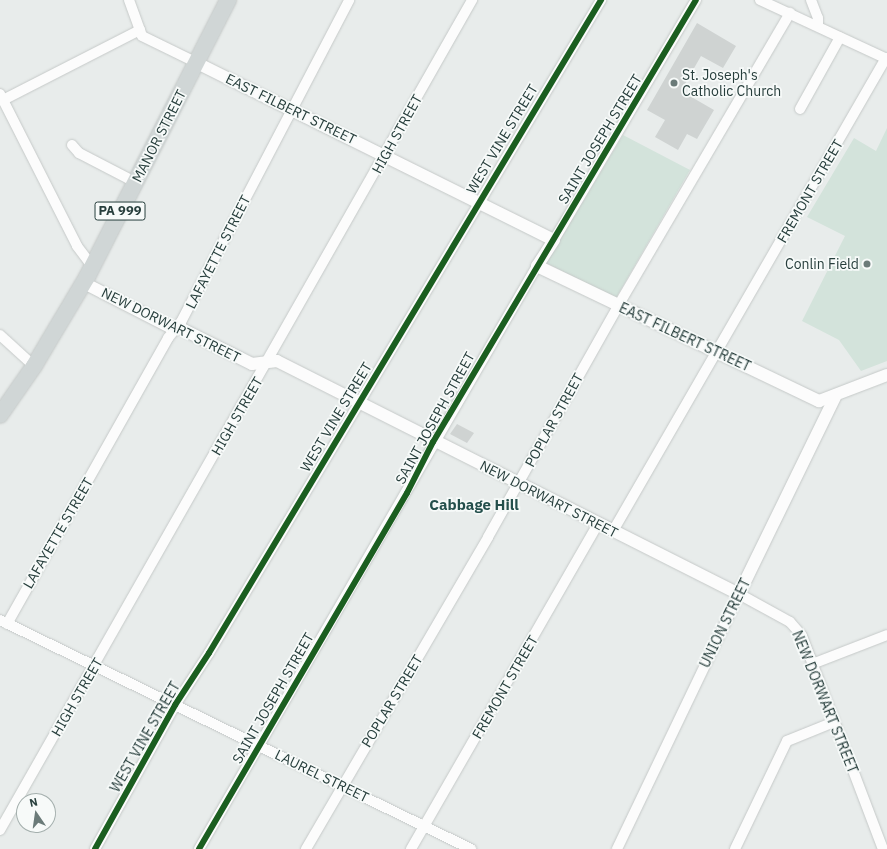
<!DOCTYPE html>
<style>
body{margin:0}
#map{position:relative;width:887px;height:849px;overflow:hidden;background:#e8eceb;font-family:"IBM Plex Sans",sans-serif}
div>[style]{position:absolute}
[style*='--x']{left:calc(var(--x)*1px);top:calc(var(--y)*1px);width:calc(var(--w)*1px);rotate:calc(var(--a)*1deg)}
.green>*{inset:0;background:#d3e3db}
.building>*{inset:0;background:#cfd3d2}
.roads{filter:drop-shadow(0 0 1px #c5c9c8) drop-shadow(0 0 1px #c5c9c8)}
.minor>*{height:10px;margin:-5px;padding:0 5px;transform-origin:5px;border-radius:5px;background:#fcfcfc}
.tertiary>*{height:12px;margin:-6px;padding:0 6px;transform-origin:6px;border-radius:6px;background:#fcfcfc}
.primary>*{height:16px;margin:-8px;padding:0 8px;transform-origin:8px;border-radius:8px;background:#d0d6d6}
.cycleway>*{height:6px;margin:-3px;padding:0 3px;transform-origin:3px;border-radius:3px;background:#1b5e20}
.dots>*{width:11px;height:11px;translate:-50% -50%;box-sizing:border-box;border:2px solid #f7faf9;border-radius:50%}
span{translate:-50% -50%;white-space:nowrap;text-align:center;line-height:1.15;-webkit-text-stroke:3.5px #f7faf9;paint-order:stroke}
.shield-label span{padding:1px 3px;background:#f7faf9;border:1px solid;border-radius:3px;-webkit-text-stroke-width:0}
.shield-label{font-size:13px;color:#273e3c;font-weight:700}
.poi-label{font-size:14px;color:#273e3c}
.left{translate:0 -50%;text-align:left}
.right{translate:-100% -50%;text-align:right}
.street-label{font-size:14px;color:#273e3c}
.neighbourhood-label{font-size:15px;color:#244f4c;font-weight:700}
.north{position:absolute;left:16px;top:793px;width:40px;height:40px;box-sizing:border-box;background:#f7faf9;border:1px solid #a4afad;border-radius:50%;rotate:347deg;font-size:11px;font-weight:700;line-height:16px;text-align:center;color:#273e3c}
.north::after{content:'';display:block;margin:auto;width:14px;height:18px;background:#6b7b79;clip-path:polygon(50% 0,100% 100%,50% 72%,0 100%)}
</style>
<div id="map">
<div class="green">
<div style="clip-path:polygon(887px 128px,887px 361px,861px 371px,839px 340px,802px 321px,845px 236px,807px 217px,854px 138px,876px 151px)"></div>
<div style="clip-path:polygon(623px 135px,690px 170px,616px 298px,546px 263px)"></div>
</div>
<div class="building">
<div style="clip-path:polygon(697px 23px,736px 46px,723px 68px,701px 56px,681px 91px,714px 110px,697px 139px,687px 134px,678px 150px,655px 137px,665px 120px,647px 110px)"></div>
<div style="clip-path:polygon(457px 424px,474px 433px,467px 443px,450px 434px)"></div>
</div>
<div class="roads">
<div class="minor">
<div style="--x:129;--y:0;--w:38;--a:70"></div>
<div style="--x:142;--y:36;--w:61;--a:26.1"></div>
<div style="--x:760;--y:0;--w:140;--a:24.9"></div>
<div style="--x:811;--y:0;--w:19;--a:69"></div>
<div style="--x:818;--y:18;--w:8;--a:90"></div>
<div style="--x:0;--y:94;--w:170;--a:63.1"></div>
<div style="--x:77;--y:246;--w:25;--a:53"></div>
<div style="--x:3;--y:100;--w:154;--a:-27.1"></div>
<div style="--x:800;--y:109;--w:82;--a:-60.9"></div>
<div style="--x:72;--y:145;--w:11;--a:49"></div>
<div style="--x:79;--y:153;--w:63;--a:27.4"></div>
<div style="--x:554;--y:240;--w:279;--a:-59.4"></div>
<div style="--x:0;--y:335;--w:46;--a:42.4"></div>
<div style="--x:613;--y:531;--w:546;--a:-60.01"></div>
<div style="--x:0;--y:620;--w:524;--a:25.93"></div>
<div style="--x:7;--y:624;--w:328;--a:-60.6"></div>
<div style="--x:168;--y:338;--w:21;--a:-51"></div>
<div style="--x:181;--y:322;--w:363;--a:-62.4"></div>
<div style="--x:812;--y:664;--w:80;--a:-21.1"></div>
<div style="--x:0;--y:830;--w:955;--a:-60.37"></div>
<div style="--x:95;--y:849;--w:165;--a:-60.9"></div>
<div style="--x:175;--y:705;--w:62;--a:-56.8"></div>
<div style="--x:209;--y:653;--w:762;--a:-59.02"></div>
<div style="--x:199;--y:849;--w:674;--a:-59.9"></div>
<div style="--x:306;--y:849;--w:361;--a:-59.7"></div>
<div style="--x:488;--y:537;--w:265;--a:-60.6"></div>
<div style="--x:618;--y:306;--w:340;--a:-59.6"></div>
<div style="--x:411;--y:849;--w:375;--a:-60.1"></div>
<div style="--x:617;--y:849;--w:283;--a:-64.4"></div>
<div style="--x:739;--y:594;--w:58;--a:28.8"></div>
<div style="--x:790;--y:622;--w:18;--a:49"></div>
<div style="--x:802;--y:636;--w:228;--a:69.2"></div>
<div style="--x:735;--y:849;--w:120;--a:-64.3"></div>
<div style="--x:787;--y:741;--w:51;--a:-22"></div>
</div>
<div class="tertiary">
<div style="--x:197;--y:63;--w:398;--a:26.4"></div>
<div style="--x:554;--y:240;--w:31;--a:123"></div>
<div style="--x:537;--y:266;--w:313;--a:25.6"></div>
<div style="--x:819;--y:401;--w:73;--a:-20.9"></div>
<div style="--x:84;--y:283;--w:97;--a:27.1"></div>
<div style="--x:170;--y:327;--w:12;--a:9"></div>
<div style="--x:182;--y:329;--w:78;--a:26.6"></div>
<div style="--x:252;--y:364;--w:25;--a:-7"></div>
<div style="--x:277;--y:361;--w:517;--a:26.76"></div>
<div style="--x:739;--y:594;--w:219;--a:-64"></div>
</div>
<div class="primary">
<div style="--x:0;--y:415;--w:60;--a:-55.2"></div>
<div style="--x:34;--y:366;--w:104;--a:-59.2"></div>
<div style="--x:87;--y:277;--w:311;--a:-63"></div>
</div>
</div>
<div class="cycleway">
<div style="--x:95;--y:849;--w:165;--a:-60.9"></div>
<div style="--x:175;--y:705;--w:62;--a:-56.8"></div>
<div style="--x:209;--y:653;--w:762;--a:-59.02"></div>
<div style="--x:199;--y:849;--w:412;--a:-59.7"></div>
<div style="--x:407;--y:493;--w:57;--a:-63"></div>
<div style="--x:433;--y:442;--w:514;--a:-59.25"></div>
</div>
<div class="dots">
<div style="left:674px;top:83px;background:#6b7b79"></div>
<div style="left:867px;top:264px;background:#6b7b79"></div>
</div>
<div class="shield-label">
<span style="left:120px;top:211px">PA 999</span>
</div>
<div class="poi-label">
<span class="left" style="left:682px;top:83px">St. Joseph's<br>Catholic Church</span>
<span class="right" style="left:859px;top:264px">Conlin Field</span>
</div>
<div class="street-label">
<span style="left:291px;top:109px;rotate:26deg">EAST FILBERT STREET</span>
<span style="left:397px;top:134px;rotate:-61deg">HIGH STREET</span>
<span style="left:159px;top:136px;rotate:-63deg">MANOR STREET</span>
<span style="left:502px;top:139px;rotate:-59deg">WEST VINE STREET</span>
<span style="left:600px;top:139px;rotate:-59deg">SAINT JOSEPH STREET</span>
<span style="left:810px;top:191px;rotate:-60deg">FREMONT STREET</span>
<span style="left:218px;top:252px;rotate:-63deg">LAFAYETTE STREET</span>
<span style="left:171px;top:325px;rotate:26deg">NEW DORWART STREET</span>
<span style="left:685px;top:337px;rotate:25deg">EAST FILBERT STREET</span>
<span style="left:237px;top:416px;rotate:-60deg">HIGH STREET</span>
<span style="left:336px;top:417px;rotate:-59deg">WEST VINE STREET</span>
<span style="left:435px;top:418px;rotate:-61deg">SAINT JOSEPH STREET</span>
<span style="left:554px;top:420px;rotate:-61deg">POPLAR STREET</span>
<span style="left:549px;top:499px;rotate:27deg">NEW DORWART STREET</span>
<span style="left:58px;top:533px;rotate:-60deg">LAFAYETTE STREET</span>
<span style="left:725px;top:623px;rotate:-64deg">UNION STREET</span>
<span style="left:505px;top:687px;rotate:-60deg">FREMONT STREET</span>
<span style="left:77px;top:697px;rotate:-60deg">HIGH STREET</span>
<span style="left:273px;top:698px;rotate:-60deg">SAINT JOSEPH STREET</span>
<span style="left:392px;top:701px;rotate:-59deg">POPLAR STREET</span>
<span style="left:825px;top:702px;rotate:68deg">NEW DORWART STREET</span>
<span style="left:145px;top:737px;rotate:-60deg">WEST VINE STREET</span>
<span style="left:322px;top:776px;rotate:26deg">LAUREL STREET</span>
</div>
<div class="neighbourhood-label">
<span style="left:474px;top:505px">Cabbage Hill</span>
</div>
<div class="north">N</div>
</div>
